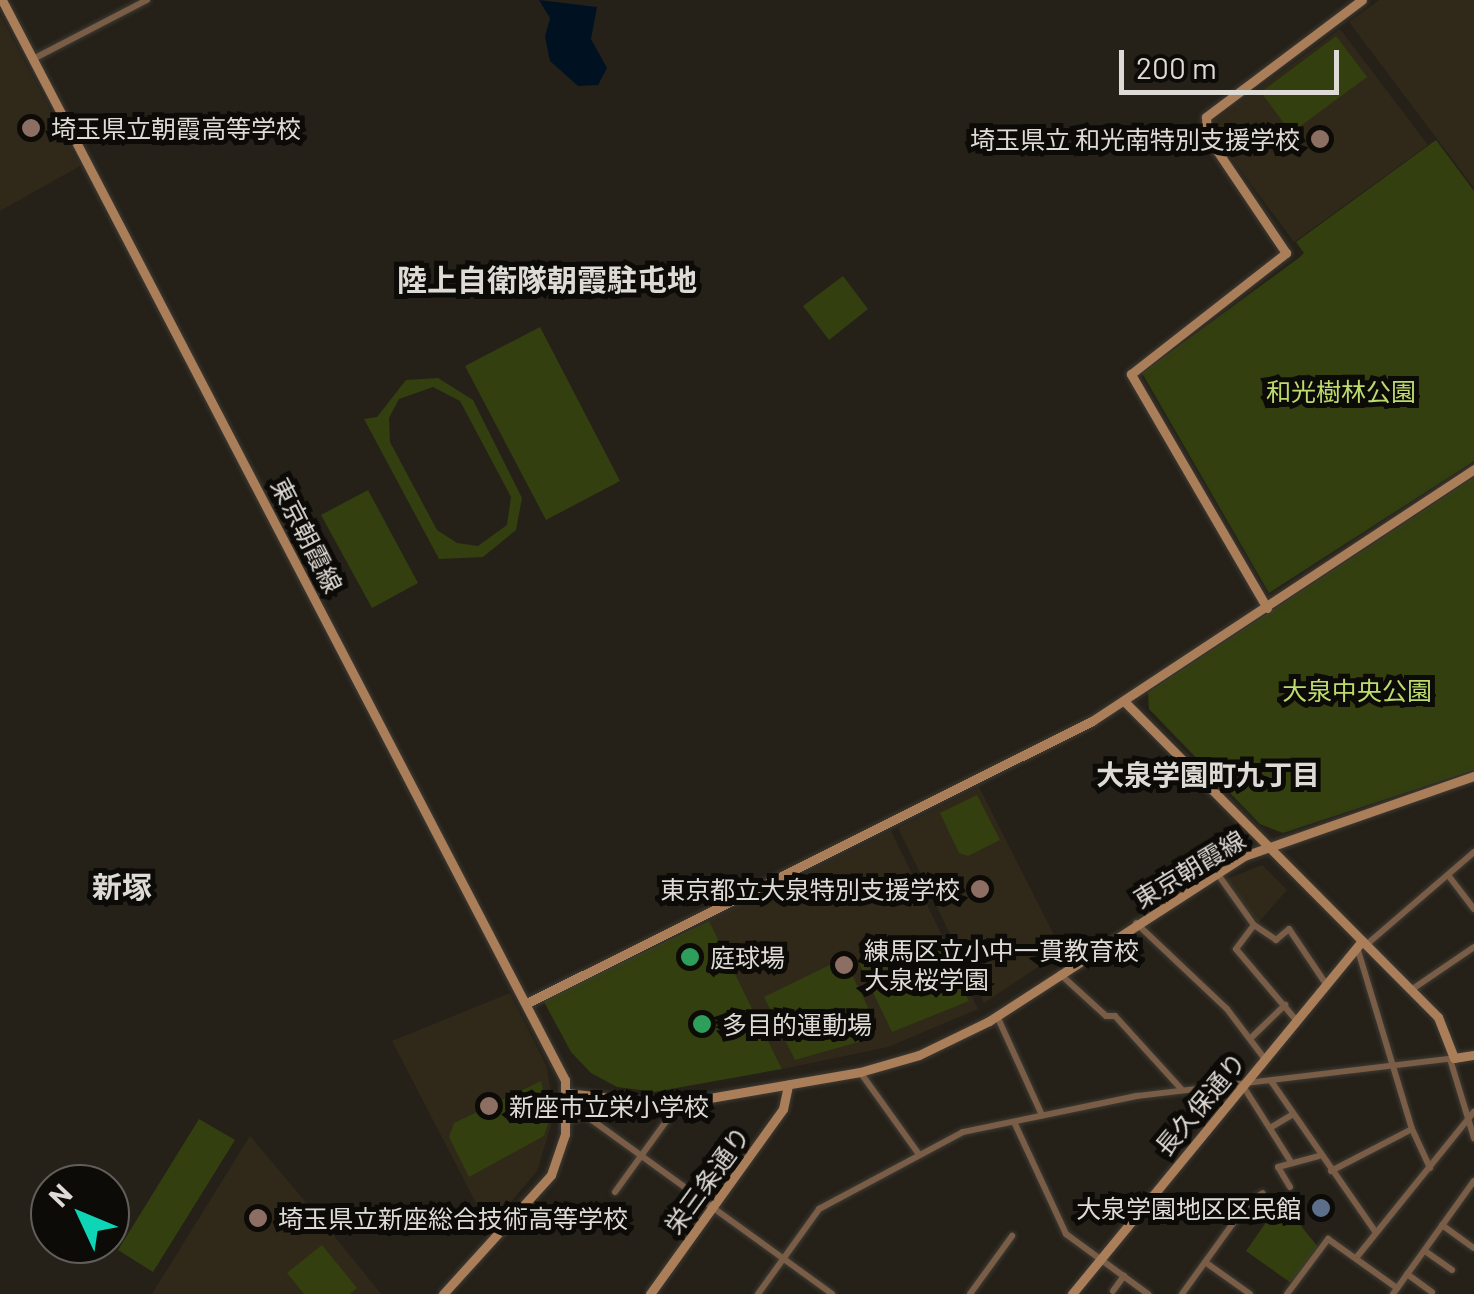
<!DOCTYPE html>
<meta charset="utf-8">
<style>
body{margin:0}
#map{position:relative;width:1474px;height:1294px;overflow:hidden;background:#252119;font-family:Barlow,"Noto Sans JP",sans-serif}
div>[style]{position:absolute}
[style*='--x']{left:calc(var(--x)*1px);top:calc(var(--y)*1px);width:calc(var(--w)*1px);rotate:calc(var(--a)*1deg)}
.built>*{inset:0;background:#30291a}
.green>*{inset:0;background:#333f0f}
.water>*{inset:0;background:#001222}
.roads{filter:drop-shadow(0 0 2px #3f3b33) drop-shadow(0 0 2px #3f3b33)}
.street>*{height:6px;margin:-3px;padding:0 3px;transform-origin:3px;border-radius:3px;background:#795d47}
.secondary>*{height:9px;margin:-4.5px;padding:0 4.5px;transform-origin:4.5px;border-radius:4.5px;background:#ab7e5a}
.dots>*{width:28px;height:28px;translate:-50% -50%;box-sizing:border-box;border:5px solid #0d0b07;border-radius:50%}
span{translate:-50% -50%;white-space:nowrap;text-align:center;line-height:1.15;-webkit-text-stroke:10px #0d0b07;paint-order:stroke}
.poi-label{font-size:25px;color:#dedbd6}
.left{translate:0 -50%;text-align:left}
.right{translate:-100% -50%;text-align:right}
.park-label{font-size:25px;color:#bddb6d}
.street-label{font-size:25px;color:#dedbd6}
.neighbourhood-label{font-size:28px;color:#dedbd6;font-weight:700}
.quarter-label{font-size:30px;color:#dedbd6;font-weight:700}
.north{position:absolute;left:30px;top:1164px;width:100px;height:100px;box-sizing:border-box;background:#0d0b07;border:2px solid #615e5a;border-radius:50%;rotate:314deg;font-size:28px;font-weight:700;line-height:40px;text-align:center;color:#dedbd6}
.north::after{content:'';display:block;margin:auto;width:35px;height:45px;background:#0dd5b5;clip-path:polygon(50% 0,100% 100%,50% 72%,0 100%)}
.scale{position:absolute;left:1119px;top:50px;width:220px;height:45px;box-sizing:border-box;border:5px solid #dedbd6;border-top:0;padding-left:12px;font-size:30px;line-height:35px;white-space:nowrap;color:#dedbd6;-webkit-text-stroke:8px #0d0b07;paint-order:stroke}
</style>
<div id="map">
<div class="built">
<div style="clip-path:polygon(1379px 0,1474px 0,1474px 188px,1349px 22px)"></div>
<div style="clip-path:polygon(0 15px,80px 166px,0 211px)"></div>
<div style="clip-path:polygon(1340px 29px,1428px 145px,1294px 242px,1212px 132px,1215px 120px)"></div>
<div style="clip-path:polygon(979px 787px,1062px 951px,984px 1003px,898px 828px)"></div>
<div style="clip-path:polygon(891px 831px,978px 1009px,888px 1047px,782px 1069px,709px 921px)"></div>
<div style="clip-path:polygon(1262px 865px,1287px 890px,1258px 923px,1224px 880px)"></div>
<div style="clip-path:polygon(510px 993px,547px 1067px,554px 1116px,537px 1171px,489px 1228px,392px 1041px)"></div>
<div style="clip-path:polygon(250px 1136px,331px 1232px,381px 1294px,152px 1294px)"></div>
</div>
<div class="green">
<div style="clip-path:polygon(1336px 36px,1367px 77px,1291px 133px,1261px 92px)"></div>
<div style="clip-path:polygon(1436px 140px,1474px 191px,1474px 461px,1269px 593px,1142px 373px,1300px 257px,1304px 253px,1296px 242px)"></div>
<div style="clip-path:polygon(843px 276px,868px 309px,829px 340px,803px 306px)"></div>
<div style="clip-path:polygon(540px 327px,620px 481px,546px 520px,465px 366px)"></div>
<div style="clip-path:polygon(evenodd,438px 378px,473px 400px,522px 498px,516px 530px,483px 557px,439px 559px,364px 419px,377px 417px,406px 380px,438px 378px,433px 387px,460px 401px,511px 497px,507px 525px,478px 546px,457px 543px,437px 530px,390px 442px,389px 418px,399px 399px,433px 387px)"></div>
<div style="clip-path:polygon(1474px 477px,1474px 770px,1283px 833px,1260px 824px,1149px 709px,1148px 692px)"></div>
<div style="clip-path:polygon(368px 490px,418px 583px,372px 608px,321px 515px)"></div>
<div style="clip-path:polygon(977px 795px,1000px 840px,968px 856px,959px 853px,940px 813px)"></div>
<div style="clip-path:polygon(709px 921px,782px 1069px,654px 1092px,617px 1087px,591px 1073px,571px 1052px,543px 1000px)"></div>
<div style="clip-path:polygon(909px 938px,945px 953px,969px 1001px,892px 1032px,858px 961px)"></div>
<div style="clip-path:polygon(844px 958px,875px 1022px,869px 1039px,795px 1060px,764px 997px)"></div>
<div style="clip-path:polygon(541px 1081px,550px 1118px,544px 1136px,469px 1177px,449px 1137px,454px 1123px)"></div>
<div style="clip-path:polygon(199px 1119px,235px 1140px,153px 1272px,118px 1250px)"></div>
<div style="clip-path:polygon(1281px 1201px,1318px 1247px,1291px 1283px,1246px 1251px)"></div>
<div style="clip-path:polygon(322px 1245px,357px 1288px,350px 1294px,304px 1294px,287px 1273px)"></div>
</div>
<div class="water">
<div style="clip-path:polygon(539px 0,597px 7px,591px 39px,607px 68px,598px 85px,578px 86px,550px 61px,545px 37px,550px 18px)"></div>
</div>
<div class="roads">
<div class="street">
<div style="--x:37;--y:57;--w:124;--a:-27.4"></div>
<div style="--x:1217;--y:873;--w:64;--a:54.6"></div>
<div style="--x:1254;--y:925;--w:27;--a:34"></div>
<div style="--x:1276;--y:940;--w:17;--a:-40"></div>
<div style="--x:1289;--y:929;--w:66;--a:56.1"></div>
<div style="--x:1448;--y:875;--w:43;--a:52.6"></div>
<div style="--x:1136;--y:923;--w:125;--a:43.4"></div>
<div style="--x:1227;--y:1009;--w:61;--a:52.9"></div>
<div style="--x:1254;--y:925;--w:30;--a:127"></div>
<div style="--x:1236;--y:949;--w:93;--a:49.8"></div>
<div style="--x:1366;--y:945;--w:143;--a:-40.7"></div>
<div style="--x:1357;--y:947;--w:190;--a:73.2"></div>
<div style="--x:1412;--y:1129;--w:43;--a:65.2"></div>
<div style="--x:1060;--y:974;--w:62;--a:42.4"></div>
<div style="--x:1106;--y:1016;--w:9;--a:0"></div>
<div style="--x:1115;--y:1016;--w:100;--a:47.8"></div>
<div style="--x:1411;--y:990;--w:76;--a:-34.3"></div>
<div style="--x:997;--y:1016;--w:109;--a:65.6"></div>
<div style="--x:1253;--y:1036;--w:45;--a:-44.1"></div>
<div style="--x:1450;--y:1059;--w:83;--a:73.1"></div>
<div style="--x:860;--y:1072;--w:100;--a:54.4"></div>
<div style="--x:1271;--y:1081;--w:183;--a:55.3"></div>
<div style="--x:1243;--y:1086;--w:90;--a:57.7"></div>
<div style="--x:566;--y:1121;--w:20;--a:-18"></div>
<div style="--x:585;--y:1115;--w:305;--a:35.9"></div>
<div style="--x:1015;--y:1124;--w:121;--a:65.1"></div>
<div style="--x:1066;--y:1234;--w:102;--a:36.2"></div>
<div style="--x:1270;--y:1128;--w:27;--a:-31"></div>
<div style="--x:1331;--y:1171;--w:91;--a:-27.4"></div>
<div style="--x:1290;--y:1187;--w:23;--a:-121"></div>
<div style="--x:1278;--y:1167;--w:42;--a:-15"></div>
<div style="--x:615;--y:1192;--w:94;--a:-54.1"></div>
<div style="--x:670;--y:1116;--w:11;--a:-95"></div>
<div style="--x:1442;--y:1225;--w:39;--a:36"></div>
<div style="--x:1425;--y:1251;--w:33;--a:35"></div>
<div style="--x:1356;--y:1258;--w:188;--a:-51.1"></div>
<div style="--x:1205;--y:1262;--w:55;--a:35.4"></div>
<div style="--x:1407;--y:1274;--w:31;--a:36"></div>
<div style="--x:1113;--y:1291;--w:19;--a:-54"></div>
<div style="--x:758;--y:1294;--w:105;--a:-54.3"></div>
<div style="--x:819;--y:1209;--w:163;--a:-28.1"></div>
<div style="--x:963;--y:1132;--w:178;--a:-11.7"></div>
<div style="--x:1137;--y:1096;--w:319;--a:-6.8"></div>
<div style="--x:970;--y:1294;--w:72;--a:-54.1"></div>
<div style="--x:1182;--y:1294;--w:111;--a:-54.2"></div>
<div style="--x:1247;--y:1204;--w:19;--a:-35"></div>
<div style="--x:1287;--y:1294;--w:69;--a:-53.3"></div>
<div style="--x:1328;--y:1239;--w:85;--a:35.4"></div>
<div style="--x:1393;--y:1294;--w:139;--a:-54.4"></div>
</div>
<div class="secondary">
<div style="--x:2;--y:0;--w:1218;--a:62.47"></div>
<div style="--x:565;--y:1080;--w:54;--a:90"></div>
<div style="--x:565;--y:1134;--w:43;--a:108.9"></div>
<div style="--x:551;--y:1175;--w:161;--a:132.2"></div>
<div style="--x:1267;--y:608;--w:271;--a:-120.2"></div>
<div style="--x:1131;--y:374;--w:197;--a:-38"></div>
<div style="--x:1286;--y:253;--w:141;--a:-124"></div>
<div style="--x:1207;--y:136;--w:19;--a:-93"></div>
<div style="--x:1206;--y:117;--w:195;--a:-36.9"></div>
<div style="--x:1124;--y:701;--w:445;--a:45.2"></div>
<div style="--x:1438;--y:1017;--w:44;--a:68.7"></div>
<div style="--x:1454;--y:1058;--w:20;--a:-9"></div>
<div style="--x:527;--y:1003;--w:631;--a:-26.52"></div>
<div style="--x:1092;--y:721;--w:458;--a:-33.4"></div>
<div style="--x:567;--y:1093;--w:103;--a:6.7"></div>
<div style="--x:669;--y:1105;--w:194;--a:-9.8"></div>
<div style="--x:860;--y:1072;--w:61;--a:-16.1"></div>
<div style="--x:919;--y:1055;--w:78;--a:-25.9"></div>
<div style="--x:989;--y:1021;--w:304;--a:-32.9"></div>
<div style="--x:1244;--y:856;--w:244;--a:-19.2"></div>
<div style="--x:650;--y:1294;--w:228;--a:-54.3"></div>
<div style="--x:783;--y:1109;--w:25;--a:-78"></div>
<div style="--x:1072;--y:1294;--w:457;--a:-50.6"></div>
</div>
</div>
<div class="dots">
<div style="left:31px;top:128px;background:#8d6e63"></div>
<div style="left:1320px;top:139px;background:#8d6e63"></div>
<div style="left:980px;top:889px;background:#8d6e63"></div>
<div style="left:690px;top:957px;background:#2e9e5b"></div>
<div style="left:844px;top:965px;background:#8d6e63"></div>
<div style="left:702px;top:1024px;background:#2e9e5b"></div>
<div style="left:489px;top:1106px;background:#8d6e63"></div>
<div style="left:1321px;top:1208px;background:#5c6f8a"></div>
<div style="left:258px;top:1218px;background:#8d6e63"></div>
</div>
<div class="poi-label">
<span class="left" style="left:51px;top:128px">埼玉県立朝霞高等学校</span>
<span class="right" style="left:1300px;top:139px">埼玉県立 和光南特別支援学校</span>
<span class="right" style="left:960px;top:889px">東京都立大泉特別支援学校</span>
<span class="left" style="left:864px;top:965px">練馬区立小中一貫教育校<br>大泉桜学園</span>
<span class="left" style="left:710px;top:957px">庭球場</span>
<span class="left" style="left:722px;top:1024px">多目的運動場</span>
<span class="left" style="left:509px;top:1106px">新座市立栄小学校</span>
<span class="right" style="left:1301px;top:1208px">大泉学園地区区民館</span>
<span class="left" style="left:278px;top:1218px">埼玉県立新座総合技術高等学校</span>
</div>
<div class="park-label">
<span style="left:1341px;top:391px">和光樹林公園</span>
<span style="left:1357px;top:690px">大泉中央公園</span>
</div>
<div class="street-label">
<span style="left:307px;top:535px;rotate:63deg">東京朝霞線</span>
<span style="left:1189px;top:869px;rotate:-31deg">東京朝霞線</span>
<span style="left:1200px;top:1104px;rotate:-50deg">長久保通り</span>
<span style="left:707px;top:1180px;rotate:-54deg">栄三条通り</span>
</div>
<div class="neighbourhood-label">
<span style="left:1208px;top:774px">大泉学園町九丁目</span>
</div>
<div class="quarter-label">
<span style="left:547px;top:279px">陸上自衛隊朝霞駐屯地</span>
<span style="left:122px;top:886px">新塚</span>
</div>
<div class="north">N</div>
<div class="scale">200 m</div>
</div>
